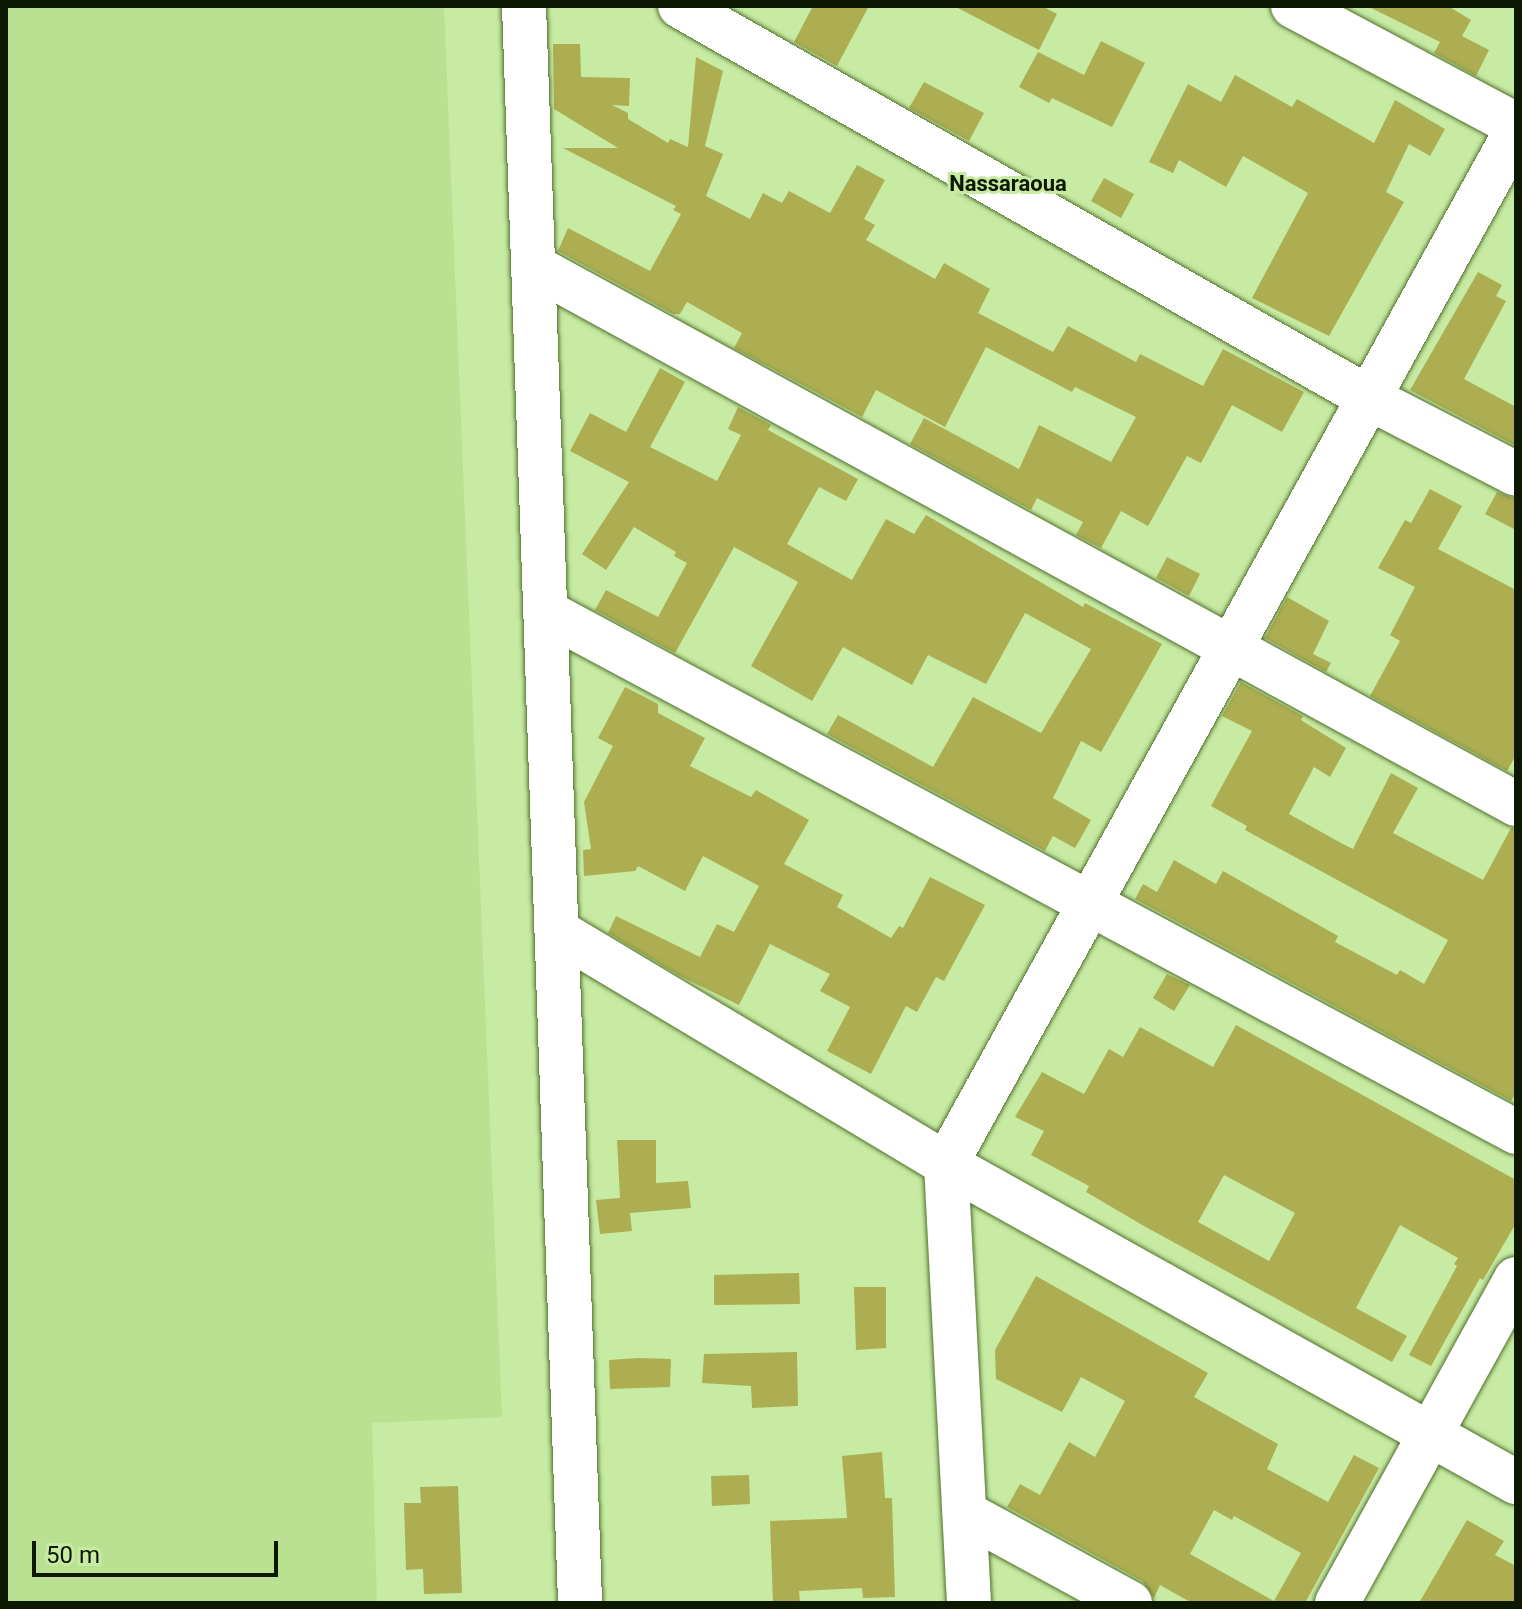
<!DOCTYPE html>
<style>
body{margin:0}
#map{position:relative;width:1522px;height:1609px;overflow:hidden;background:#c7eba3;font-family:Roboto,sans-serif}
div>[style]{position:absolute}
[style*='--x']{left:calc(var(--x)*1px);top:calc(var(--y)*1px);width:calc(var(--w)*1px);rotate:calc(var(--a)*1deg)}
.built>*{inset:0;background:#bae192}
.building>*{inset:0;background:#acae51}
.roads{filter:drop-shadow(0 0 2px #51702c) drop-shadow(0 0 2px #51702c)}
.minor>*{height:44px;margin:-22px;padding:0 22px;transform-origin:22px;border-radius:22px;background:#fff}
span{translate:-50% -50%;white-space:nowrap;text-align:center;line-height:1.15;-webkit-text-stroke:6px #c7eba3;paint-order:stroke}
.neighbourhood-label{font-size:22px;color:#0c1800;font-weight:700}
.frame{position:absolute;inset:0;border:8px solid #0c1800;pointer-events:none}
.scale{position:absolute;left:32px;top:1541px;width:246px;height:36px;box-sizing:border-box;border:4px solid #0c1800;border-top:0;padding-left:10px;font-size:24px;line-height:28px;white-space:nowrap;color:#0c1800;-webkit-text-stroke:6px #c7eba3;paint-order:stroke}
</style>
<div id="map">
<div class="built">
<div style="clip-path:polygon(6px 6px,444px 6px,502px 1417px,372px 1423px,377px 1603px,6px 1603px)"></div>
</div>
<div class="building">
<div style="clip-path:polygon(813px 6px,869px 6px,837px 66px,794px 42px)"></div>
<div style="clip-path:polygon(954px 6px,1042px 6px,1057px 14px,1039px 50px)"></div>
<div style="clip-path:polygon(1367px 6px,1448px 6px,1471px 20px,1462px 36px,1489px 50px,1476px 76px,1434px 53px,1440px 42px)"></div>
<div style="clip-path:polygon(1101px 41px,1145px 63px,1112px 127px,1052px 98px,1049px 103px,1019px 87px,1038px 52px,1084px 75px)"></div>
<div style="clip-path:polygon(553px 44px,580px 44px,581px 77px,630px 78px,629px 106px,612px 105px,628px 113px,628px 119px,668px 143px,670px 139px,688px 147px,696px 57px,723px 71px,705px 146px,723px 154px,706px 196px,750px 219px,763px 193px,782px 203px,789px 191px,830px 213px,857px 165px,885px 180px,864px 219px,875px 225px,866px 240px,935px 279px,944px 263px,990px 289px,978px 313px,1053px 352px,1068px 326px,1136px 362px,1140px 354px,1203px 386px,1223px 349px,1304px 392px,1282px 432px,1232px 405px,1201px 463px,1187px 456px,1148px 526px,1121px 511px,1101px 548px,1076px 535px,1083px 522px,1037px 498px,1031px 510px,910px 444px,924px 418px,1019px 469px,1039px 425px,1111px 462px,1136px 417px,1075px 387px,1072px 392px,986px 347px,945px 427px,876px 390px,862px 417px,734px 348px,742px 333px,687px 302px,680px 314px,673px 314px,558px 251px,568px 228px,650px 271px,681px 214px,673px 210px,676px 206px,563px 148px,618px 148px,554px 109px)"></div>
<div style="clip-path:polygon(1235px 75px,1292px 107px,1297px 99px,1374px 143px,1395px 100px,1445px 129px,1430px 156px,1409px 144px,1386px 192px,1404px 202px,1329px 336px,1252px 298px,1308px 193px,1243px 156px,1226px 187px,1179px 160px,1173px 173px,1149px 162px,1188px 84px,1221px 102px)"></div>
<div style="clip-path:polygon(924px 82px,984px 113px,969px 141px,909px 108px)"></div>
<div style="clip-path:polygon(1104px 178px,1134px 194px,1121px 218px,1091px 201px)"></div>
<div style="clip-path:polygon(1478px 272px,1502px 285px,1496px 296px,1506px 301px,1464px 379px,1516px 407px,1516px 446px,1410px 390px)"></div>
<div style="clip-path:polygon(660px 368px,685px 382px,650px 447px,717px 481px,741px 435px,728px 429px,738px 407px,771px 425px,768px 430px,858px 479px,846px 501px,819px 487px,787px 544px,852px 580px,886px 519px,914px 534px,926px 515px,1083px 607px,1085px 603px,1162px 644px,1101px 752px,1081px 741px,1053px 798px,1091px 820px,1075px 848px,1053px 836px,1045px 851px,827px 734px,838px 715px,933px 767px,973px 697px,1041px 733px,1091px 649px,1025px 613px,986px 684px,928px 655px,912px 685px,843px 647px,812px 701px,751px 666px,798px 582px,734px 547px,675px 653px,595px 610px,606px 590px,658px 617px,687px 563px,674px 556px,676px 552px,634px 527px,606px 570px,582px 554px,629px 482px,570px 451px,590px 413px,626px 432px)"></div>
<div style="clip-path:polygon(1430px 489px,1462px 506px,1438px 549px,1516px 590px,1516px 755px,1507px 771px,1370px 696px,1400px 641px,1390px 635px,1415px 587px,1378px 568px,1405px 520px,1411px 523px)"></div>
<div style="clip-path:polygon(1497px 492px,1516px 499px,1516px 530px,1485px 514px)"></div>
<div style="clip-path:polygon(1167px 557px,1200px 574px,1189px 596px,1156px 578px)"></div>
<div style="clip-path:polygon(1287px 597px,1329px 621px,1313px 654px,1331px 663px,1326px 672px,1265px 638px)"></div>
<div style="clip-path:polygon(1241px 682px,1303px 716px,1301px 720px,1346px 748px,1330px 777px,1314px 767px,1289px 814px,1341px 843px,1353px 849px,1391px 773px,1418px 788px,1393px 833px,1483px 880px,1511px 828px,1516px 829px,1516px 1093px,1511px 1101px,1135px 899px,1143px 884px,1157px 892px,1174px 860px,1216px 884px,1223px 871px,1338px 936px,1335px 942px,1397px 975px,1400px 970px,1424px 984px,1448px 940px,1245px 830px,1247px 826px,1211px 806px,1252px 731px,1222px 716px)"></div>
<div style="clip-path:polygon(625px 687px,658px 704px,658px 713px,705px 738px,690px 766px,751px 797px,756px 790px,809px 820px,784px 864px,843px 895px,837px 907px,891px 938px,899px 926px,903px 928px,930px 877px,985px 905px,944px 981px,936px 977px,917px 1012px,906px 1006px,871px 1074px,827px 1051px,850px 1007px,820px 991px,830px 974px,770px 944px,739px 1005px,680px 976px,608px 933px,616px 916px,700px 957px,717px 924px,734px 932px,759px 886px,703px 856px,685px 891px,638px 866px,635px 871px,584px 876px,583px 850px,591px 849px,584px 802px,613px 746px,598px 738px)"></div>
<div style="clip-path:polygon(1167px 974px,1190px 985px,1174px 1011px,1153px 998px)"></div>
<div style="clip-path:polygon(evenodd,1236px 1025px,1516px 1180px,1516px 1223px,1483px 1280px,1480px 1278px,1431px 1366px,1409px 1355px,1457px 1266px,1454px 1264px,1458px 1258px,1400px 1225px,1356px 1308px,1407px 1336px,1392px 1362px,1144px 1226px,1086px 1192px,1089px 1186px,1031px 1155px,1044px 1131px,1015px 1117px,1042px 1072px,1084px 1094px,1109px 1049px,1123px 1057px,1140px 1027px,1213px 1067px,1236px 1025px,1224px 1175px,1295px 1213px,1269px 1261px,1198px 1222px,1224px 1175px)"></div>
<div style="clip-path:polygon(617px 1140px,656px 1140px,656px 1183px,688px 1181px,691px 1208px,630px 1213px,632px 1231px,600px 1234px,596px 1200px,620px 1198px)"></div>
<div style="clip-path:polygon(799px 1273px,800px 1304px,714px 1305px,714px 1275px)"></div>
<div style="clip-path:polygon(evenodd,1036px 1276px,1208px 1373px,1194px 1397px,1278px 1444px,1267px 1469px,1328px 1502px,1354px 1455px,1379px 1468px,1305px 1603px,1192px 1603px,1160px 1585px,1154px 1598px,1142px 1581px,1007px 1507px,1020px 1484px,1040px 1495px,1069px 1442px,1095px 1457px,1125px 1401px,1081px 1377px,1062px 1412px,996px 1379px,995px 1350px,1036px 1276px,1214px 1510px,1232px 1520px,1234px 1516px,1301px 1553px,1274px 1601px,1190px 1554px,1214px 1510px)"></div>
<div style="clip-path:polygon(854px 1287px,886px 1287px,886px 1348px,856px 1350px)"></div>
<div style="clip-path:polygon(797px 1352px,798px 1406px,752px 1408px,751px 1386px,702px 1383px,704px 1354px)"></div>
<div style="clip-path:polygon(638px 1358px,671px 1359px,670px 1387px,610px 1389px,609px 1360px)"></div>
<div style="clip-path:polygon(882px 1452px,885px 1498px,892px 1498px,895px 1597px,863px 1598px,862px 1588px,799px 1591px,800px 1603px,773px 1603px,770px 1521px,847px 1518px,842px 1456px)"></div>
<div style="clip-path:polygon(749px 1475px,750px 1504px,712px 1506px,711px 1476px)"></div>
<div style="clip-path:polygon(458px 1486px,462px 1593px,424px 1594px,423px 1569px,406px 1570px,404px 1503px,421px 1503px,420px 1487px)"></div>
<div style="clip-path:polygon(1467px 1520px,1504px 1541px,1495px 1555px,1516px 1566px,1516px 1603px,1419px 1603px)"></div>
</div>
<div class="roads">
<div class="minor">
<div style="--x:524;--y:6;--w:1598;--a:87.99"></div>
<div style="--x:680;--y:6;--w:793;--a:29.64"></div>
<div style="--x:1369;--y:398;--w:165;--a:27.3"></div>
<div style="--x:1293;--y:6;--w:253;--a:28.1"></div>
<div style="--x:533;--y:266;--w:1121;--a:28.69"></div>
<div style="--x:546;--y:612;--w:1101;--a:28.19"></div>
<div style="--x:557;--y:931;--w:453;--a:30.9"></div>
<div style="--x:946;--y:1164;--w:653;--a:29.16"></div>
<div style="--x:965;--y:1513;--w:188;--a:28.6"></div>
<div style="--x:969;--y:1603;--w:440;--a:-93"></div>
<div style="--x:946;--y:1164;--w:1180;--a:-61.11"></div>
<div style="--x:1337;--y:1603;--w:370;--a:-61.1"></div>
</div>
</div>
<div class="neighbourhood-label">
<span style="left:1008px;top:184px">Nassaraoua</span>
</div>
<div class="frame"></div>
<div class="scale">50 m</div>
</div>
